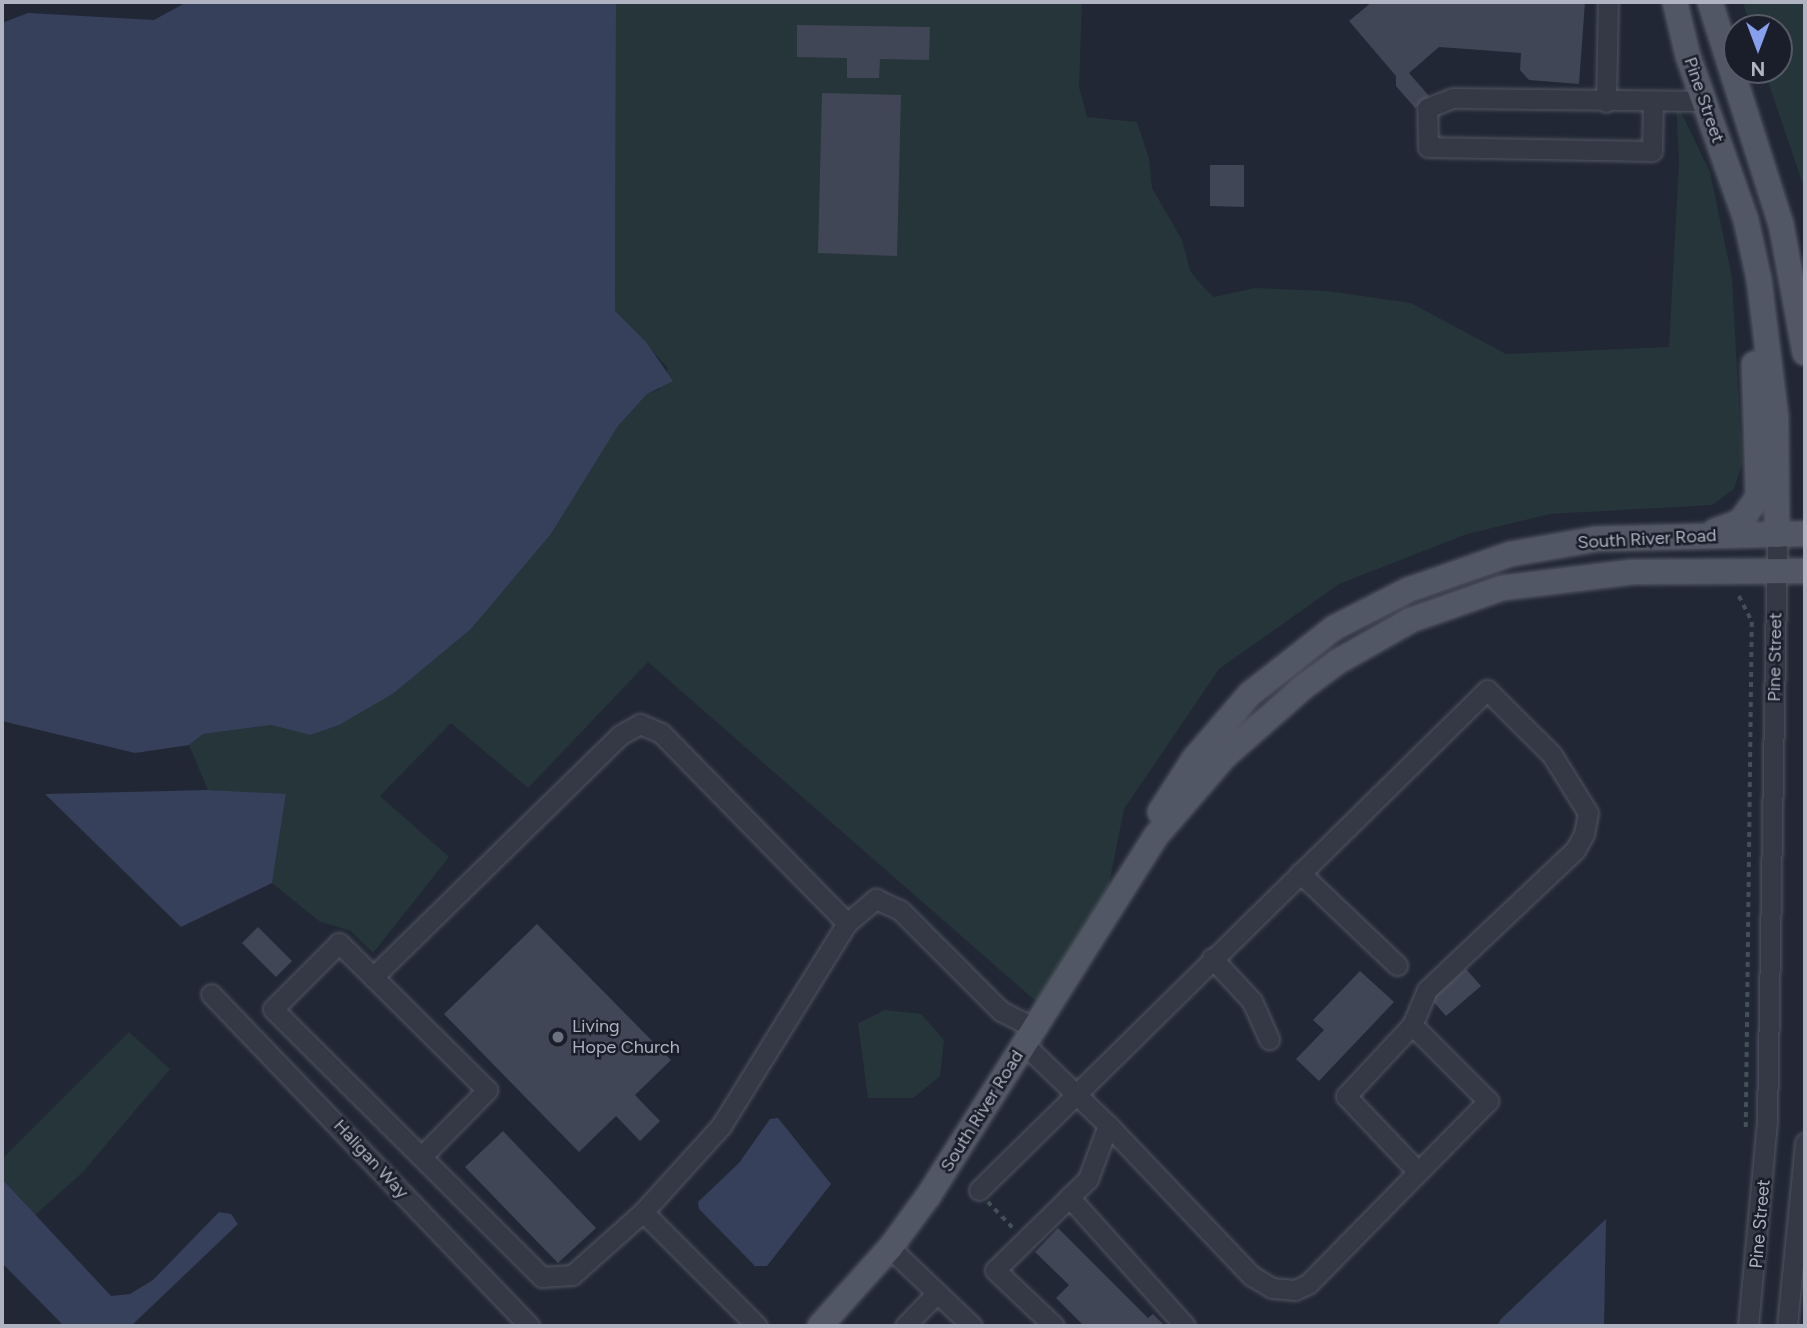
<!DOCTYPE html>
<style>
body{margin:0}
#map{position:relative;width:1807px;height:1328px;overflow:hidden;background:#212735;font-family:Figtree,sans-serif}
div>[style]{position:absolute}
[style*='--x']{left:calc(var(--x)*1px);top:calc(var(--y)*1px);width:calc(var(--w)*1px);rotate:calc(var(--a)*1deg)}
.green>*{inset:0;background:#263539}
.water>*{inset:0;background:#36405b}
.building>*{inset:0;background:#404656}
.path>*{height:3.5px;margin-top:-1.75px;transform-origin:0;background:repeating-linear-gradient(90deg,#435055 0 5px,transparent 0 10px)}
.roads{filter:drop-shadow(0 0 2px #525663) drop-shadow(0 0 2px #525663)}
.minor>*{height:19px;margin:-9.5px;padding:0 9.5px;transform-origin:9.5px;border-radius:9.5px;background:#353945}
.major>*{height:24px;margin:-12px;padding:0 12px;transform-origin:12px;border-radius:12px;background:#525765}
.dots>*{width:19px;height:19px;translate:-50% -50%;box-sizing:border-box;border:4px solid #1a1e2a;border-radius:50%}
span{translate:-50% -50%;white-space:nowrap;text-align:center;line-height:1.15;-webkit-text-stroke:5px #1a1e2a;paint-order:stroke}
.street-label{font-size:18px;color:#afb3c2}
.poi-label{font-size:18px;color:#afb3c2}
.left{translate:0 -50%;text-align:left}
.frame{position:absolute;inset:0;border:4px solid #afb3c2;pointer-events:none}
.north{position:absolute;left:1723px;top:14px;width:70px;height:70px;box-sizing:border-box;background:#1a1e2a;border:2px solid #565a67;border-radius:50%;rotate:180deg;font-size:19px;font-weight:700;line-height:28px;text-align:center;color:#afb3c2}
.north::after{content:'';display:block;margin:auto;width:24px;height:32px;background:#889fee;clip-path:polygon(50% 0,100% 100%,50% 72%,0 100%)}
</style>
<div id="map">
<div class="green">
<div style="clip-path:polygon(616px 2px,1082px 2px,1079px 87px,1087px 117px,1137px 122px,1149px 158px,1152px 188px,1182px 240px,1190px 271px,1205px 289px,1214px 297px,1255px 288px,1327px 291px,1411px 303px,1506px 354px,1669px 347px,1679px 162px,1676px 102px,1710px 172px,1732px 278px,1742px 463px,1734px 489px,1712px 505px,1550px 514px,1467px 534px,1339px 584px,1219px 669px,1124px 809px,1108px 889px,1038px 1003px,648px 662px,528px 788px,451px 723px,380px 796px,449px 857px,373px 953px,351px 931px,319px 921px,272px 883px,286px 795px,208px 790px,189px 745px,203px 734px,271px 725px,310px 735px,394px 693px,471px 629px,551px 534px,618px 426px,647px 394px,660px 389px,668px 368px,615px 311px)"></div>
<div style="clip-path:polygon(1743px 2px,1805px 2px,1805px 190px,1764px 70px,1779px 70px,1779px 28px,1751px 28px)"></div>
<div style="clip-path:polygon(885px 1010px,921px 1014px,944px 1040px,940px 1076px,913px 1098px,868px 1098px,858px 1023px)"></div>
<div style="clip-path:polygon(129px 1032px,170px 1069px,83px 1172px,35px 1215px,2px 1179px,2px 1159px)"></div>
</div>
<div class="water">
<div style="clip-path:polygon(187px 2px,616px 2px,615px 311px,646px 342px,673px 381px,647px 394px,618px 426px,551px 534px,471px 629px,394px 693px,339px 725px,310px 735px,271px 725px,203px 734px,189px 745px,135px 753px,2px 721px,2px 23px,28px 13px,154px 20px)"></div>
<div style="clip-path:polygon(208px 790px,286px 794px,272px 883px,181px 927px,45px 794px)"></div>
<div style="clip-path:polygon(778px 1118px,831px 1184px,767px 1266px,755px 1266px,699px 1209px,698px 1202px,739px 1163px,770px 1119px)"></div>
<div style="clip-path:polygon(2px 1179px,111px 1296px,130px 1294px,153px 1280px,219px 1212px,231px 1214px,238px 1224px,131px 1326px,64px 1326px,2px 1263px)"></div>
<div style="clip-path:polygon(1606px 1219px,1604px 1326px,1497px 1326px,1501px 1319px)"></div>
</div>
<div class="building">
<div style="clip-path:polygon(1372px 2px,1585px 2px,1579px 84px,1529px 80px,1520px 70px,1521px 53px,1439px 47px,1409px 73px,1429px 96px,1415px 108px,1396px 86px,1396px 76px,1349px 21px)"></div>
<div style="clip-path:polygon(797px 25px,930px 27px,929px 60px,880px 59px,879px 78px,847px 78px,847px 58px,797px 57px)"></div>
<div style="clip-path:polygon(822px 93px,901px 95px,897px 256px,818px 253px)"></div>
<div style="clip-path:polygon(1210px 165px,1244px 165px,1244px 207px,1210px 206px)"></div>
<div style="clip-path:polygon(537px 924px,671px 1060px,635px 1095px,660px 1121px,640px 1141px,616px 1116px,579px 1152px,444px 1014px)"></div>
<div style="clip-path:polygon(258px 927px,292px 961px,276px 977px,242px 943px)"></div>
<div style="clip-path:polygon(1466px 969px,1481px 986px,1446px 1016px,1431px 999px)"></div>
<div style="clip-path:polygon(1360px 971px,1394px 1002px,1319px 1081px,1296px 1059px,1324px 1030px,1313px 1020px)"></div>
<div style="clip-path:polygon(503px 1131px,596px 1228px,558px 1263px,465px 1167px)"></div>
<div style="clip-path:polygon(1058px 1228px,1148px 1318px,1153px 1314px,1165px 1326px,1084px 1326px,1056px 1298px,1069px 1285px,1035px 1252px)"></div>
</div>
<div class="path">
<div style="--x:1739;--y:596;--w:29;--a:63"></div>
<div style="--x:1752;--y:622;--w:507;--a:90.68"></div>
<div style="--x:988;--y:1202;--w:37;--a:46"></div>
</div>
<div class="roads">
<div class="minor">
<div style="--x:1606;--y:102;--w:100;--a:-88.9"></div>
<div style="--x:1653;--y:102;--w:49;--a:91.2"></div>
<div style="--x:1652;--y:151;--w:224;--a:-179"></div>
<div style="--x:1428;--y:147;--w:39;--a:-91"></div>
<div style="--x:1427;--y:108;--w:28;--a:-21"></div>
<div style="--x:1453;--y:98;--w:251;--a:0.7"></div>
<div style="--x:1300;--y:873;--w:134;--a:43.5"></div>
<div style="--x:1212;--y:958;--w:59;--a:47.1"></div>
<div style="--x:1252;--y:1001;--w:42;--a:65.9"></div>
<div style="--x:373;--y:977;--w:346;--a:-44.4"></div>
<div style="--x:620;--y:735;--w:23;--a:-29"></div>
<div style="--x:640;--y:724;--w:23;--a:23"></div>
<div style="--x:661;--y:733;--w:266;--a:45.6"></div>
<div style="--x:211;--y:994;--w:460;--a:46.2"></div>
<div style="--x:1024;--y:1044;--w:117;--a:44"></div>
<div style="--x:1108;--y:1125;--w:58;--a:110.3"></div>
<div style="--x:1088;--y:1179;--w:130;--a:135.6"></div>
<div style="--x:995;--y:1270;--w:81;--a:43.5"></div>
<div style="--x:1108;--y:1125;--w:209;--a:46.4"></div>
<div style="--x:1252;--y:1276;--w:23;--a:31"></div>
<div style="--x:1272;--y:1288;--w:23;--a:5"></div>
<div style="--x:1295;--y:1290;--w:14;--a:-25"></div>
<div style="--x:1308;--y:1284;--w:157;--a:-45.5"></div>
<div style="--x:1418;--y:1172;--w:100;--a:-45.4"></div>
<div style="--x:1488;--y:1101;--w:107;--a:-135"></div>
<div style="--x:1412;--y:1025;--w:97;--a:132.9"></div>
<div style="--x:1346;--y:1096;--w:105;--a:46.5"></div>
<div style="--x:422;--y:1156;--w:93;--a:-45.4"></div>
<div style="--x:487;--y:1090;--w:209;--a:-135.2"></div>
<div style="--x:339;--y:943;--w:93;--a:135"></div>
<div style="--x:273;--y:1009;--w:380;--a:44.9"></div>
<div style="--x:542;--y:1277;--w:30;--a:-4"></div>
<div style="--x:572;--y:1275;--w:95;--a:-41.6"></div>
<div style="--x:643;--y:1212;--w:116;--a:-47.8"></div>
<div style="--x:721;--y:1126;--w:239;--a:-58.2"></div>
<div style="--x:847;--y:923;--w:38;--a:-40"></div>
<div style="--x:876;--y:899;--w:26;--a:25"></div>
<div style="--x:900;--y:910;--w:143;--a:45"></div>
<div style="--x:1001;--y:1011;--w:37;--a:27"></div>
<div style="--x:979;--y:1190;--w:713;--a:-44.55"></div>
<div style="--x:1487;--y:690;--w:92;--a:45"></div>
<div style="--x:1552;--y:755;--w:68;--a:58.2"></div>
<div style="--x:1588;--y:813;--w:21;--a:101"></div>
<div style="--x:1584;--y:834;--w:18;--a:119"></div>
<div style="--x:1575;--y:850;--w:204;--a:136.6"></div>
<div style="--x:1427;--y:990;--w:38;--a:113"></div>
<div style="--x:1069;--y:1197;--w:173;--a:48"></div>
<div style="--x:643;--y:1212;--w:161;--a:45"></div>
<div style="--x:890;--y:1248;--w:113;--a:43.6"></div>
<div style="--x:905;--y:1326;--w:46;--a:-45.9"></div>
<div style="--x:1748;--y:1326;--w:207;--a:-84.7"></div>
<div style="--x:1767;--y:1120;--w:585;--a:-89.02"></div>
<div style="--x:1787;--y:1326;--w:184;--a:-84.4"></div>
</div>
<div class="major">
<div style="--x:1675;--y:2;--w:56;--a:76.5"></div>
<div style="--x:1688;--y:56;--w:174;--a:70.5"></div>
<div style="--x:1746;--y:220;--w:60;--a:77.6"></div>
<div style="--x:1759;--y:279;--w:139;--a:83"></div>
<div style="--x:1776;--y:417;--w:118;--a:89.5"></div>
<div style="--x:1710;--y:2;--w:233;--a:72.3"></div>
<div style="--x:1781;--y:224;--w:131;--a:79.5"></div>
<div style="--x:1715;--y:531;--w:27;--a:-20"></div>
<div style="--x:1740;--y:522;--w:31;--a:-54"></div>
<div style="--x:1758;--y:497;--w:133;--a:-91.7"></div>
<div style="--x:1160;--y:812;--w:63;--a:-57.3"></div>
<div style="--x:1194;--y:759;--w:86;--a:-49.3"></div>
<div style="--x:1250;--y:694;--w:107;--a:-38.2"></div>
<div style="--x:1334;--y:628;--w:83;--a:-27.2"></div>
<div style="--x:1408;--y:590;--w:109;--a:-19.3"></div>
<div style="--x:1511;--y:554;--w:86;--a:-10"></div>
<div style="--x:1596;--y:539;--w:209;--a:-1.4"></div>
<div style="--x:820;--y:1326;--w:105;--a:-48.1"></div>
<div style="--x:890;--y:1248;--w:66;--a:-53.7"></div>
<div style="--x:929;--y:1195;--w:426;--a:-57.7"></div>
<div style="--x:1157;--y:835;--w:104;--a:-49.3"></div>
<div style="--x:1225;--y:756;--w:103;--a:-41.4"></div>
<div style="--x:1302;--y:688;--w:44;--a:-36.6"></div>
<div style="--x:1337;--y:662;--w:85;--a:-29.6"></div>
<div style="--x:1411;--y:620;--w:96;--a:-19.4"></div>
<div style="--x:1502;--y:588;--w:131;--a:-7"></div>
<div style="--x:1632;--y:572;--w:173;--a:-0.3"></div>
</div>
</div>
<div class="dots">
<div style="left:558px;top:1037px;background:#6b7280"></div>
</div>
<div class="street-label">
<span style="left:1704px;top:100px;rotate:71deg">Pine Street</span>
<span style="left:1647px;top:539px;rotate:-3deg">South River Road</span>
<span style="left:1775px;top:657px;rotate:-89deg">Pine Street</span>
<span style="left:982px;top:1111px;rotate:-58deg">South River Road</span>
<span style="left:371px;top:1159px;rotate:47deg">Haligan Way</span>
<span style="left:1760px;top:1224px;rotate:-85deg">Pine Street</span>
</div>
<div class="poi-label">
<span class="left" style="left:572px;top:1037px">Living<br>Hope Church</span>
</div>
<div class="frame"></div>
<div class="north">N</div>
</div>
